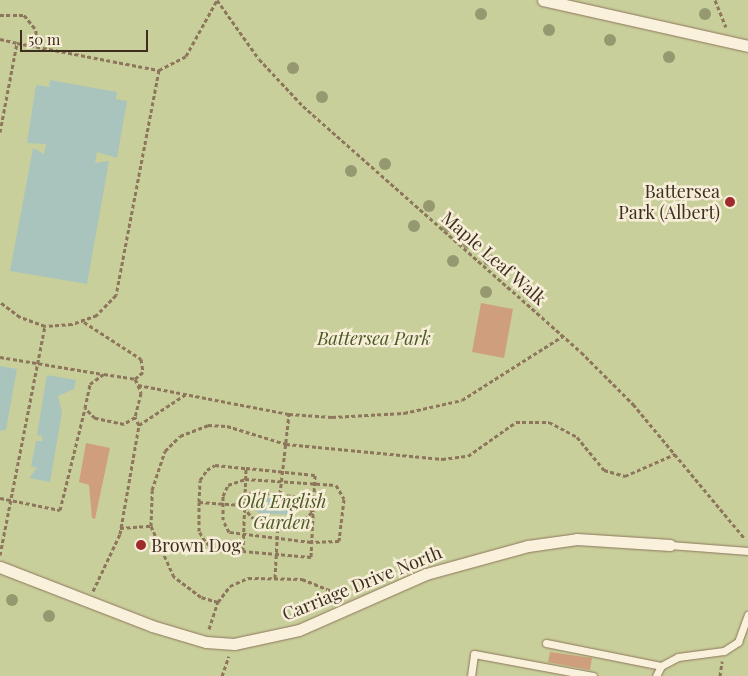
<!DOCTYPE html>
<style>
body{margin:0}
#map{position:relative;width:748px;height:676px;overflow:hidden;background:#f0e4c8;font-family:"Playfair Display",serif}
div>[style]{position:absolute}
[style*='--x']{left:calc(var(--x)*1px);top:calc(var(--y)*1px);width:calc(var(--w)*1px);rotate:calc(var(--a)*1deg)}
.green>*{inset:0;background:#c9cf9b}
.water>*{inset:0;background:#a9c4bc}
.building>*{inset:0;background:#cf9f7d}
.path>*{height:3px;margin-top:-1.5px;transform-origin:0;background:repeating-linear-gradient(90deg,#8d765c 0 4px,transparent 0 6.5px)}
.roads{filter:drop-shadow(0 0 1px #8d765c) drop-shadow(0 0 1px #8d765c)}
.service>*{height:7px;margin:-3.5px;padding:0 3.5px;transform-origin:3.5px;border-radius:3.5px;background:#faf1dc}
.pedestrian>*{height:11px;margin:-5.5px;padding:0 5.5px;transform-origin:5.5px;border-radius:5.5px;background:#faf1dc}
.trees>*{width:12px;height:12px;margin:-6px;border-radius:50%;background:#96986f}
.dots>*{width:14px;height:14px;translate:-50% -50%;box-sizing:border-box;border:2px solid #f7eed8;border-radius:50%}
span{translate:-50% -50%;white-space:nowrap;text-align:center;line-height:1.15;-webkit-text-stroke:5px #f7eed8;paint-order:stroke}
.poi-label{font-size:18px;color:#3d2e20}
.right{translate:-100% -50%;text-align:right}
.left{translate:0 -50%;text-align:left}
.street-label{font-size:18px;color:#3d2e20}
.park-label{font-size:18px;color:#4d5a26;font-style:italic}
.scale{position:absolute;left:20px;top:30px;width:128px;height:22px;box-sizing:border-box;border:2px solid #3d2e20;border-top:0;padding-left:6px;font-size:15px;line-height:18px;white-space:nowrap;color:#3d2e20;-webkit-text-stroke:4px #f7eed8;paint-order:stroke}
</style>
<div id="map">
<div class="green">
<div style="clip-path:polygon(0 0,748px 0,748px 676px,0 676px)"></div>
</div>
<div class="water">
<div style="clip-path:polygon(50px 80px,117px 92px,116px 99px,127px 101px,117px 158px,97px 152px,95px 163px,109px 161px,87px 284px,10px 271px,33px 148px,44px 154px,46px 144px,27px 143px,36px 85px,49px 87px)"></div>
<div style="clip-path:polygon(0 366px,17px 369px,6px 430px,0 431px)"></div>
<div style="clip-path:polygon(47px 375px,76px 380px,74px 389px,58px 396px,62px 412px,50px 482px,29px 478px,37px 468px,31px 466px,36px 441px,42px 441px,42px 436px,37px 435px)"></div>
<div style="clip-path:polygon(259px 497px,294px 499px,298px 509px,293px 515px,258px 513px,253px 505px)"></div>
</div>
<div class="building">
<div style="clip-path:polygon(481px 303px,513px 309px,504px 358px,472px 352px)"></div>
<div style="clip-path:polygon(86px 443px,110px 448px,95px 519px,92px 518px,89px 485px,79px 482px)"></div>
<div style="clip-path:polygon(550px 652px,592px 658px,590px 670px,548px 662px)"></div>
</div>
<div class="path">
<div style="--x:217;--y:0;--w:72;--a:54.6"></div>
<div style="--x:259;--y:59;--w:64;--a:46.9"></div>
<div style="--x:303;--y:106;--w:371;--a:41.5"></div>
<div style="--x:581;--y:352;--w:74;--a:45"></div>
<div style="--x:633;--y:404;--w:175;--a:50.3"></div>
<div style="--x:715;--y:0;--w:29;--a:68"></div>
<div style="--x:0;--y:15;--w:24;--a:0"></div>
<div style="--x:24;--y:15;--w:19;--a:51"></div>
<div style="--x:36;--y:30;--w:16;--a:90"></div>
<div style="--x:0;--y:39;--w:17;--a:13"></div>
<div style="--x:159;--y:70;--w:30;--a:-27"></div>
<div style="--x:186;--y:56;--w:64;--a:-61"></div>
<div style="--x:0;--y:132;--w:91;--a:-79.2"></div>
<div style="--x:17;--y:43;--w:145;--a:10.8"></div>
<div style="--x:159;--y:70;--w:229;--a:100.8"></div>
<div style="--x:116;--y:295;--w:28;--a:134"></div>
<div style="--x:97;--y:315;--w:27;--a:160"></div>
<div style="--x:72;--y:324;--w:27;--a:176"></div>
<div style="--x:45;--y:326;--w:27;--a:-160"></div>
<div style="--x:20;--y:317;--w:25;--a:-143"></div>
<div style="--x:84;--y:322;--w:68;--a:33"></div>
<div style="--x:141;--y:359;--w:13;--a:81"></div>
<div style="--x:143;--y:372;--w:11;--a:139"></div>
<div style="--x:0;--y:357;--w:104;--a:9.4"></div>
<div style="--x:104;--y:374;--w:31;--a:9"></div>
<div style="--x:135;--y:379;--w:7;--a:63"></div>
<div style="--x:138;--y:385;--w:9;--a:69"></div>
<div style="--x:141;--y:393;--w:25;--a:104"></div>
<div style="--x:135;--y:417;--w:13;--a:148"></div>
<div style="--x:124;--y:424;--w:30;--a:-168"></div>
<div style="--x:95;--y:418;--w:14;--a:-135"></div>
<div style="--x:85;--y:408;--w:25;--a:-78"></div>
<div style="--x:90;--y:384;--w:17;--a:-36"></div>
<div style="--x:138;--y:385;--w:154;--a:10.9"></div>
<div style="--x:289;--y:414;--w:43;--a:4"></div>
<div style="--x:332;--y:417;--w:72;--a:-3.2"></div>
<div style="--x:404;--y:413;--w:59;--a:-12.6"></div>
<div style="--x:462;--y:400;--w:120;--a:-32.4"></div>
<div style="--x:139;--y:425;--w:56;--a:-33.4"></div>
<div style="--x:246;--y:468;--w:69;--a:5.8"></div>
<div style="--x:315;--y:475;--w:82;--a:92.8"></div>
<div style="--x:311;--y:557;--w:68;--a:-175"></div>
<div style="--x:243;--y:551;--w:83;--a:-87.9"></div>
<div style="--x:245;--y:479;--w:91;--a:3.8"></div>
<div style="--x:336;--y:485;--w:16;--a:60"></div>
<div style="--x:344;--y:499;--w:42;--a:96.8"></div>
<div style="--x:339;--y:541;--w:28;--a:178"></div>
<div style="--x:311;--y:542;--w:83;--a:-173"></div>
<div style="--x:229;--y:532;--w:13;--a:-117"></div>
<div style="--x:223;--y:520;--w:24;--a:-90"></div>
<div style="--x:223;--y:496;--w:12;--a:-66"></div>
<div style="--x:228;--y:485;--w:18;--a:-19"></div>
<div style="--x:0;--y:498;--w:61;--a:11.3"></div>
<div style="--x:60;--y:510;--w:105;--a:-76.2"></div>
<div style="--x:244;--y:499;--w:11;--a:-41"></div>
<div style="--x:252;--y:492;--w:28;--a:4"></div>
<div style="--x:199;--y:502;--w:43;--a:4"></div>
<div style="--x:243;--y:507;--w:15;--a:48"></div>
<div style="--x:253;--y:518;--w:47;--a:7.3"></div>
<div style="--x:300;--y:524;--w:17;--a:-45"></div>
<div style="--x:312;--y:512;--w:9;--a:-108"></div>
<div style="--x:309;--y:503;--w:13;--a:-153"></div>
<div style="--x:297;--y:497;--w:17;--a:-170"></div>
<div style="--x:280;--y:494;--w:81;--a:-83.6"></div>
<div style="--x:120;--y:528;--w:31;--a:-4"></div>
<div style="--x:243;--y:551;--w:29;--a:-178"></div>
<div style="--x:214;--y:550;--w:13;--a:-135"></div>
<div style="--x:205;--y:541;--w:12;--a:-121"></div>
<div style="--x:199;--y:531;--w:29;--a:-90"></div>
<div style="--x:199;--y:502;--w:22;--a:-87"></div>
<div style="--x:200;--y:480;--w:12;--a:-55"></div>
<div style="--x:207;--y:470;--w:9;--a:-32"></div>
<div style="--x:215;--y:465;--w:31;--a:6"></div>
<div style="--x:0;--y:555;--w:233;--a:-78.9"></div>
<div style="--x:275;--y:578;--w:56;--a:-86.9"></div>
<div style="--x:93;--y:591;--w:63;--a:-64.7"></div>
<div style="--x:120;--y:534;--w:111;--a:-80.1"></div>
<div style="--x:139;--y:425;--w:9;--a:-117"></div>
<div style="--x:218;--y:602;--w:18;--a:-164"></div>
<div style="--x:201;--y:597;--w:34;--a:-143"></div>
<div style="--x:174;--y:577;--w:56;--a:-114.3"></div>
<div style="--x:151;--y:526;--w:36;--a:-88"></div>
<div style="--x:152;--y:490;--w:41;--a:-71.6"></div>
<div style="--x:165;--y:451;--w:21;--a:-45"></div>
<div style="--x:180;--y:436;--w:30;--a:-21"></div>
<div style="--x:208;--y:425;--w:19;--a:3"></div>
<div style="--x:227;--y:426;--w:62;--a:17"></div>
<div style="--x:286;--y:444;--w:157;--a:5.5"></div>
<div style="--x:442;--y:459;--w:26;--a:-7"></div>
<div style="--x:468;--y:456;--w:59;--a:-35.3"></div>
<div style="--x:516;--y:422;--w:33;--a:0"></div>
<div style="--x:549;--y:422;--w:32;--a:28"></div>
<div style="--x:577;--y:437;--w:43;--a:50.7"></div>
<div style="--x:604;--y:470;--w:22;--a:16"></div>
<div style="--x:625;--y:476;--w:55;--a:-23.7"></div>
<div style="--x:209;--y:629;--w:28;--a:-72"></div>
<div style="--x:218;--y:602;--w:20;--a:-53"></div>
<div style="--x:230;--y:586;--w:20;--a:-24"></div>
<div style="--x:248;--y:578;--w:54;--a:1.1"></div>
<div style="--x:302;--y:579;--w:45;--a:22"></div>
<div style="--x:222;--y:676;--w:21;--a:-71"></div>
<div style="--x:720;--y:676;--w:15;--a:-82"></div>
</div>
<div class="roads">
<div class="service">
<div style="--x:670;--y:545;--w:78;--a:4.4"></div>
<div style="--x:546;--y:643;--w:117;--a:11.3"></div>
<div style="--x:471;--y:676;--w:22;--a:-82"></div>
<div style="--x:474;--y:654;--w:121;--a:10.5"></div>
<div style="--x:656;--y:676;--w:11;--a:-63"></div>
<div style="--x:661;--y:666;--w:19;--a:-28"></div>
<div style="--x:678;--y:657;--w:46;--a:-7.4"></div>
<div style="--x:724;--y:651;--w:17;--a:-33"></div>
<div style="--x:738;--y:642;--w:29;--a:-70"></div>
</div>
<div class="pedestrian">
<div style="--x:543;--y:0;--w:210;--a:12.6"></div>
<div style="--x:0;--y:567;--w:163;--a:21.2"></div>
<div style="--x:152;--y:626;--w:56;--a:16.5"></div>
<div style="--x:206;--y:642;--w:28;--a:4"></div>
<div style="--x:234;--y:644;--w:66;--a:-12.2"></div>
<div style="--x:299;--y:630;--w:139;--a:-23.8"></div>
<div style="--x:426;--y:574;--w:106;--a:-15.4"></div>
<div style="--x:528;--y:546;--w:49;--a:-8.1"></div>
<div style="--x:577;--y:539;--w:93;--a:3.7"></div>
</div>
</div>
<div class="trees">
<div style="left:481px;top:14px"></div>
<div style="left:705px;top:14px"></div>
<div style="left:549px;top:30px"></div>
<div style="left:610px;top:40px"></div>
<div style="left:669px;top:57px"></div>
<div style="left:293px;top:68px"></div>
<div style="left:322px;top:97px"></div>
<div style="left:385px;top:164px"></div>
<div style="left:351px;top:171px"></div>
<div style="left:429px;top:206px"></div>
<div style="left:414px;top:226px"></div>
<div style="left:448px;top:226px"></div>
<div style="left:468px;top:243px"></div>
<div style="left:489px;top:260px"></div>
<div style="left:453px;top:261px"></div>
<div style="left:486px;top:292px"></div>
<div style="left:12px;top:600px"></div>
<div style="left:49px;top:616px"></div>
</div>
<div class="dots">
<div style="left:730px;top:202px;background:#9e2a2b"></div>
<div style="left:141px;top:545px;background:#9e2a2b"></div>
</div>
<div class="poi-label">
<span class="right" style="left:720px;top:202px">Battersea<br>Park (Albert)</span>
<span class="left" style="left:151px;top:545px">Brown Dog</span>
</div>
<div class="street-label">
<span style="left:494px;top:258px;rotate:41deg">Maple Leaf Walk</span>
<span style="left:362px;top:583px;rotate:-22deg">Carriage Drive North</span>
</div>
<div class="park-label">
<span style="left:374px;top:338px">Battersea Park</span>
<span style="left:282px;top:512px">Old English<br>Garden</span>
</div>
<div class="scale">50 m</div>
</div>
